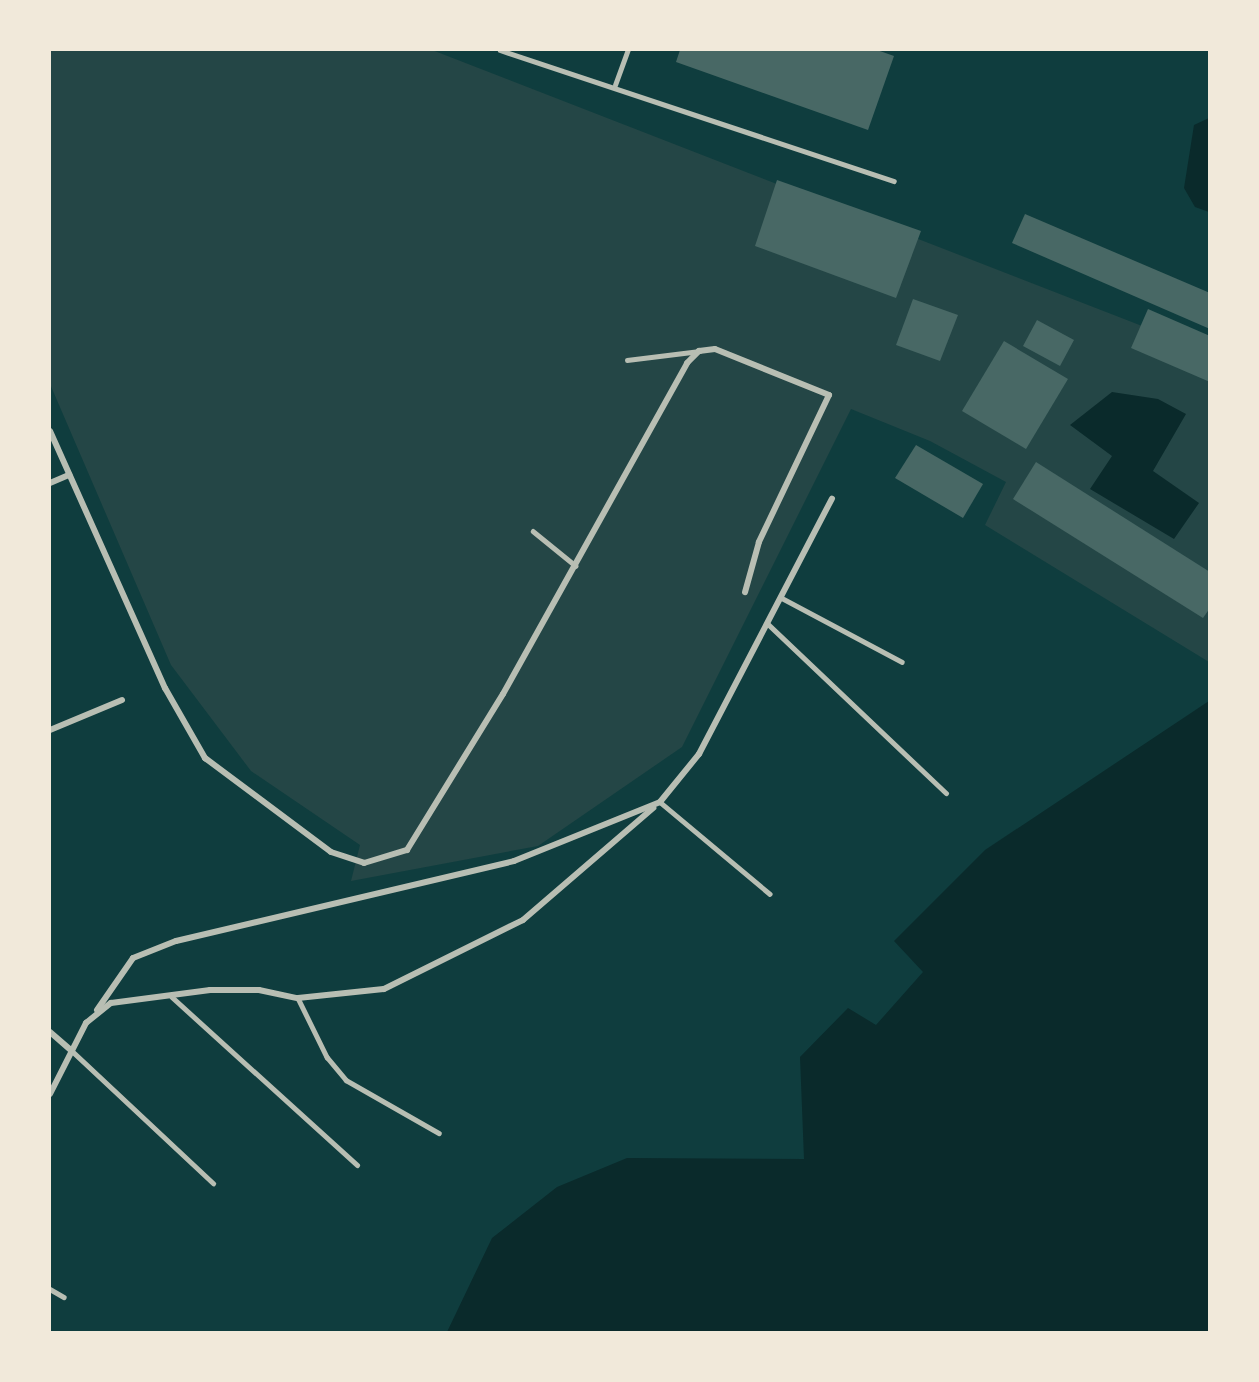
<!DOCTYPE html>
<style>
body{margin:0}
#map{position:relative;width:1259px;height:1382px;overflow:hidden;background:#0f3d3e;font-family:"Public Sans",sans-serif}
div>[style]{position:absolute}
[style*='--x']{left:calc(var(--x)*1px);top:calc(var(--y)*1px);width:calc(var(--w)*1px);rotate:calc(var(--a)*1deg)}
.green>*{inset:0;background:#244646}
.water>*{inset:0;background:#0a2a2b}
.building>*{inset:0;background:#486865}
.service>*{height:4.5px;margin:-2.25px;padding:0 2.25px;transform-origin:2.25px;border-radius:2.25px;background:#b8beb3}
.minor>*{height:6px;margin:-3px;padding:0 3px;transform-origin:3px;border-radius:3px;background:#b8beb3}
span{translate:-50% -50%;white-space:nowrap;text-align:center;line-height:1.15;-webkit-text-stroke:6px #f1e9da;paint-order:stroke}
.frame{position:absolute;inset:0;border:51px solid #f1e9da;pointer-events:none}
</style>
<div id="map">
<div class="green">
<div style="clip-path:polygon(50px 50px,432px 50px,1209px 352px,1209px 662px,985px 525px,1006px 482px,930px 441px,851px 409px,682px 747px,538px 846px,351px 881px,360px 845px,251px 771px,171px 665px,50px 384px)"></div>
</div>
<div class="water">
<div style="clip-path:polygon(1209px 118px,1209px 212px,1195px 207px,1184px 188px,1194px 125px)"></div>
<div style="clip-path:polygon(1112px 392px,1158px 399px,1186px 414px,1153px 471px,1199px 503px,1174px 539px,1090px 489px,1112px 456px,1070px 425px)"></div>
<div style="clip-path:polygon(1209px 701px,1209px 1332px,447px 1332px,492px 1238px,557px 1187px,627px 1158px,804px 1159px,800px 1057px,848px 1008px,876px 1025px,923px 972px,894px 941px,985px 850px)"></div>
</div>
<div class="building">
<div style="clip-path:polygon(680px 50px,877px 50px,894px 56px,868px 130px,676px 62px)"></div>
<div style="clip-path:polygon(777px 180px,921px 231px,896px 298px,755px 246px)"></div>
<div style="clip-path:polygon(1025px 214px,1210px 293px,1210px 329px,1012px 243px)"></div>
<div style="clip-path:polygon(913px 299px,958px 315px,940px 361px,896px 345px)"></div>
<div style="clip-path:polygon(1148px 309px,1210px 336px,1210px 382px,1131px 348px)"></div>
<div style="clip-path:polygon(1037px 320px,1074px 340px,1060px 366px,1023px 346px)"></div>
<div style="clip-path:polygon(1004px 341px,1068px 379px,1026px 449px,962px 411px)"></div>
<div style="clip-path:polygon(916px 445px,983px 484px,963px 518px,895px 478px)"></div>
<div style="clip-path:polygon(1036px 462px,1210px 572px,1210px 608px,1203px 618px,1013px 499px)"></div>
</div>
<div class="service">
<div style="--x:500;--y:50;--w:415;--a:18.4"></div>
<div style="--x:615;--y:85;--w:37;--a:-70"></div>
<div style="--x:627;--y:360;--w:73;--a:-7.1"></div>
<div style="--x:533;--y:531;--w:55;--a:39.1"></div>
<div style="--x:780;--y:597;--w:138;--a:28"></div>
<div style="--x:767;--y:623;--w:247;--a:43.5"></div>
<div style="--x:660;--y:802;--w:143;--a:39.9"></div>
<div style="--x:172;--y:997;--w:250;--a:42.2"></div>
<div style="--x:298;--y:998;--w:66;--a:63.8"></div>
<div style="--x:327;--y:1057;--w:30;--a:50"></div>
<div style="--x:346;--y:1080;--w:107;--a:29.7"></div>
<div style="--x:71;--y:1050;--w:195;--a:43.1"></div>
<div style="--x:50;--y:1289;--w:16;--a:30"></div>
</div>
<div class="minor">
<div style="--x:50;--y:431;--w:282;--a:65.9"></div>
<div style="--x:165;--y:688;--w:81;--a:60.3"></div>
<div style="--x:205;--y:758;--w:157;--a:36.7"></div>
<div style="--x:331;--y:852;--w:35;--a:18"></div>
<div style="--x:364;--y:863;--w:45;--a:-16.8"></div>
<div style="--x:407;--y:850;--w:183;--a:-58.4"></div>
<div style="--x:503;--y:694;--w:379;--a:-60.9"></div>
<div style="--x:687;--y:363;--w:17;--a:-45"></div>
<div style="--x:699;--y:351;--w:16;--a:-7"></div>
<div style="--x:715;--y:349;--w:123;--a:22"></div>
<div style="--x:829;--y:395;--w:163;--a:115.5"></div>
<div style="--x:759;--y:542;--w:52;--a:105.6"></div>
<div style="--x:50;--y:483;--w:21;--a:-23"></div>
<div style="--x:50;--y:730;--w:78;--a:-22.6"></div>
<div style="--x:97;--y:1010;--w:63;--a:-55.3"></div>
<div style="--x:133;--y:958;--w:46;--a:-21.6"></div>
<div style="--x:176;--y:941;--w:347;--a:-13.3"></div>
<div style="--x:514;--y:861;--w:157;--a:-22"></div>
<div style="--x:660;--y:802;--w:62;--a:-50.9"></div>
<div style="--x:699;--y:754;--w:288;--a:-62.5"></div>
<div style="--x:50;--y:1032;--w:28;--a:41"></div>
<div style="--x:50;--y:1094;--w:80;--a:-63.1"></div>
<div style="--x:86;--y:1023;--w:32;--a:-39"></div>
<div style="--x:111;--y:1003;--w:100;--a:-7.5"></div>
<div style="--x:210;--y:990;--w:49;--a:0"></div>
<div style="--x:259;--y:990;--w:40;--a:12"></div>
<div style="--x:298;--y:998;--w:86;--a:-6"></div>
<div style="--x:384;--y:989;--w:155;--a:-26.4"></div>
<div style="--x:523;--y:920;--w:172;--a:-40.7"></div>
</div>
<div class="frame"></div>
</div>
